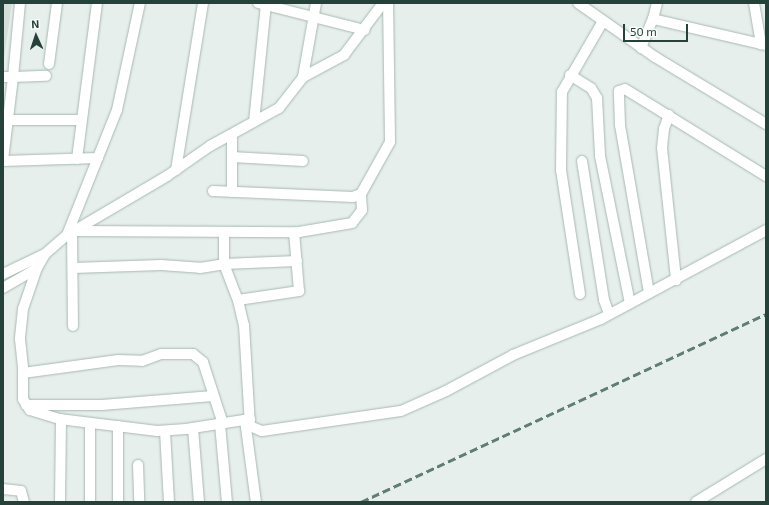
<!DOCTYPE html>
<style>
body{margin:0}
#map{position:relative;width:769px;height:505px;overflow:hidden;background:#e6efeb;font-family:"Exo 2",sans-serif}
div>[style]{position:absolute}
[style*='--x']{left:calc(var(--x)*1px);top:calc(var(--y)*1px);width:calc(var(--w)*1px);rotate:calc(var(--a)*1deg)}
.built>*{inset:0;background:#d4dfda}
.roads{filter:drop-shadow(0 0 1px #a8b8b2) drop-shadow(0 0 1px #a8b8b2)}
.minor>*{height:10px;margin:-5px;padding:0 5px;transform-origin:5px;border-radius:5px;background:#fff}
.rail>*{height:2.5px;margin-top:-1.25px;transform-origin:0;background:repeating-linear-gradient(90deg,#5f7d75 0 8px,transparent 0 12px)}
span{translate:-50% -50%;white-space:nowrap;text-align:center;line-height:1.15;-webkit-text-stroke:3px #f7fbf9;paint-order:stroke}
.frame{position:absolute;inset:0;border:4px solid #24423a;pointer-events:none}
.north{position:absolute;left:16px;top:16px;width:40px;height:40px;-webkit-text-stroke:3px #f7fbf9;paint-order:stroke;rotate:357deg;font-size:11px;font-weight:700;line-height:16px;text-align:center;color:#24423a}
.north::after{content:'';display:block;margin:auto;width:14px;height:18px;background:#24423a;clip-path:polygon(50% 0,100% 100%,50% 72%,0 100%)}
.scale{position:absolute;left:623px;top:24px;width:65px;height:18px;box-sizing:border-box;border:2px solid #24423a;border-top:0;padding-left:5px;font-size:12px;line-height:14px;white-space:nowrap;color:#24423a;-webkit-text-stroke:3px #f7fbf9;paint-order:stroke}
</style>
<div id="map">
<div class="built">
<div style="clip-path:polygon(3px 3px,12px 3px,3px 65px)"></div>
</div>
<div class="roads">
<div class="minor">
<div style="--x:258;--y:3;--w:110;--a:14.2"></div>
<div style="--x:578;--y:3;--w:94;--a:35"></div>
<div style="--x:655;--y:57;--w:130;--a:31.1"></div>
<div style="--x:754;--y:3;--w:42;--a:80.3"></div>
<div style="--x:653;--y:19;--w:116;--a:13"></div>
<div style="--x:641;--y:48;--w:31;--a:-68"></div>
<div style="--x:653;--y:19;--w:16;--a:-76"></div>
<div style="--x:49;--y:64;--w:62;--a:-82.5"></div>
<div style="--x:570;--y:75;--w:25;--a:32"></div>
<div style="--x:591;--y:88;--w:12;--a:59"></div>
<div style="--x:597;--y:98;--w:58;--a:87"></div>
<div style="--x:600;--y:156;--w:150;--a:78.5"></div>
<div style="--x:3;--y:77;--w:10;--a:0"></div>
<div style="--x:13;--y:77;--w:74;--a:-84.6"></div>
<div style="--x:303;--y:77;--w:75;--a:-80"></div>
<div style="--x:669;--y:115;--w:15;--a:110"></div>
<div style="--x:664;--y:129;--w:19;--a:96"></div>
<div style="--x:662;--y:148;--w:133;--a:83.9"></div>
<div style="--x:3;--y:120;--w:78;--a:0"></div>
<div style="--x:254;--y:122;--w:120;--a:-84.2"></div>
<div style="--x:232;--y:135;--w:57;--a:90"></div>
<div style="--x:232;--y:157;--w:71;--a:3.2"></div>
<div style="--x:77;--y:159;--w:157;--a:-82.7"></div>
<div style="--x:3;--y:160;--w:84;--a:-83.1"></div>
<div style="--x:13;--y:77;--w:33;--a:-2"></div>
<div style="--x:3;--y:161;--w:95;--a:-1.8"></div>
<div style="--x:582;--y:161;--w:141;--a:81"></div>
<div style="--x:604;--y:300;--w:15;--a:70"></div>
<div style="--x:176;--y:170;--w:169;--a:-80.8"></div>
<div style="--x:213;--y:191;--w:140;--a:2.5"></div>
<div style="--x:353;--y:197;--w:9;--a:-21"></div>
<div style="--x:361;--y:194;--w:60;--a:-60.9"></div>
<div style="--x:390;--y:142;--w:139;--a:-90.8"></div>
<div style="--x:74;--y:231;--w:225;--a:0.3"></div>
<div style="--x:299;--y:232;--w:54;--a:-9.6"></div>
<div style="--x:352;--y:223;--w:16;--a:-52"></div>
<div style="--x:362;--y:210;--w:16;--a:-94"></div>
<div style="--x:72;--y:232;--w:94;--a:89.4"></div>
<div style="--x:224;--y:232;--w:32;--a:90"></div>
<div style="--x:224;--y:264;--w:39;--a:69"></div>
<div style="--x:238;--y:300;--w:26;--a:77"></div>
<div style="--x:244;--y:325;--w:101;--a:86.6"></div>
<div style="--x:250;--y:426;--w:13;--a:23"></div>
<div style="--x:262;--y:431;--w:140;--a:-8.2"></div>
<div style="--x:401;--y:411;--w:49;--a:-24"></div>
<div style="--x:446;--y:391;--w:76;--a:-28.2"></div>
<div style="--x:513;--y:355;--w:95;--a:-22.2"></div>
<div style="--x:601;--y:319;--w:187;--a:-28.3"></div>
<div style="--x:67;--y:235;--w:135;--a:-68.2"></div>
<div style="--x:117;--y:110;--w:109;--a:-77.9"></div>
<div style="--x:37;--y:268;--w:43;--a:108.9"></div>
<div style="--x:23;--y:309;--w:30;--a:96"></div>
<div style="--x:20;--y:339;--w:28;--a:84"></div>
<div style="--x:23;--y:367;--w:32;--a:90"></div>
<div style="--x:23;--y:399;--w:13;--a:58"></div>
<div style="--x:30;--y:410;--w:30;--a:17"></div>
<div style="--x:59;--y:419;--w:99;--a:7"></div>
<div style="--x:157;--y:431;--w:29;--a:-4"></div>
<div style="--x:186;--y:429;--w:65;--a:-8.9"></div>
<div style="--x:73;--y:268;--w:88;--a:-2"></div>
<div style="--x:161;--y:265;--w:39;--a:4"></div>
<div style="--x:200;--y:268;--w:24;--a:-9"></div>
<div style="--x:224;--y:264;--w:73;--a:-2.4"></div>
<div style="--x:3;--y:274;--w:47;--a:-25.5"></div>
<div style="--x:3;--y:288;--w:39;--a:-30"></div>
<div style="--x:37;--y:268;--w:16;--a:-60"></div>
<div style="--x:45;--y:254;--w:29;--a:-41"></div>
<div style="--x:67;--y:235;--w:116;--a:-30.5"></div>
<div style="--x:167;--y:176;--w:52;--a:-34.9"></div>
<div style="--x:210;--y:146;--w:79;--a:-28.8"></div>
<div style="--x:279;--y:108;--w:39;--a:-52"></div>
<div style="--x:303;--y:77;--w:47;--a:-28.2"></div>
<div style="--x:344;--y:55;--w:65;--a:-53.1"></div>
<div style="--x:649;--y:293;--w:170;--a:-99.8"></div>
<div style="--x:620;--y:125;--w:34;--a:-92"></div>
<div style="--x:619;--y:91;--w:6;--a:-18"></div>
<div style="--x:625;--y:89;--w:166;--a:31.7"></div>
<div style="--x:580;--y:294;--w:125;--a:-98.7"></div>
<div style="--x:561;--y:170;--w:78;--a:-89.3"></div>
<div style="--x:562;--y:92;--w:82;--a:-60"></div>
<div style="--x:238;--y:300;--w:62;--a:-8.4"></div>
<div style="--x:299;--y:291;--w:59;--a:-94.8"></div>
<div style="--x:23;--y:373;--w:96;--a:-7.8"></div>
<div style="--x:118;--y:360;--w:24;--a:2"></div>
<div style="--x:142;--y:361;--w:20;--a:-20"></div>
<div style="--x:161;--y:354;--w:32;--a:0"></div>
<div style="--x:193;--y:354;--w:13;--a:39"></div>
<div style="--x:203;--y:362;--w:65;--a:72.1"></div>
<div style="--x:26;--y:405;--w:76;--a:0"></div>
<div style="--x:102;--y:405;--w:111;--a:-4.6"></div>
<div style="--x:245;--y:420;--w:83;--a:82.4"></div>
<div style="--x:220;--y:424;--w:78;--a:84.9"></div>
<div style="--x:118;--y:426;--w:76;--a:90"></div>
<div style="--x:193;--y:428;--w:74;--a:85.4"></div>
<div style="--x:165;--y:431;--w:71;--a:86.8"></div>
<div style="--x:138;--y:465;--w:37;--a:88"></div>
<div style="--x:3;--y:489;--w:18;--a:6"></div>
<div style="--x:21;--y:491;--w:11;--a:75"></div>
<div style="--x:60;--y:502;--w:83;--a:-89.3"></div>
<div style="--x:90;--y:502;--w:79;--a:-90"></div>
<div style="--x:696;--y:502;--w:82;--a:-31.6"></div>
</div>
</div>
<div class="rail">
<div style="--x:361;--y:502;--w:447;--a:-24.9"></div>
</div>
<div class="frame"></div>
<div class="north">N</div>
<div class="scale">50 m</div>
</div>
